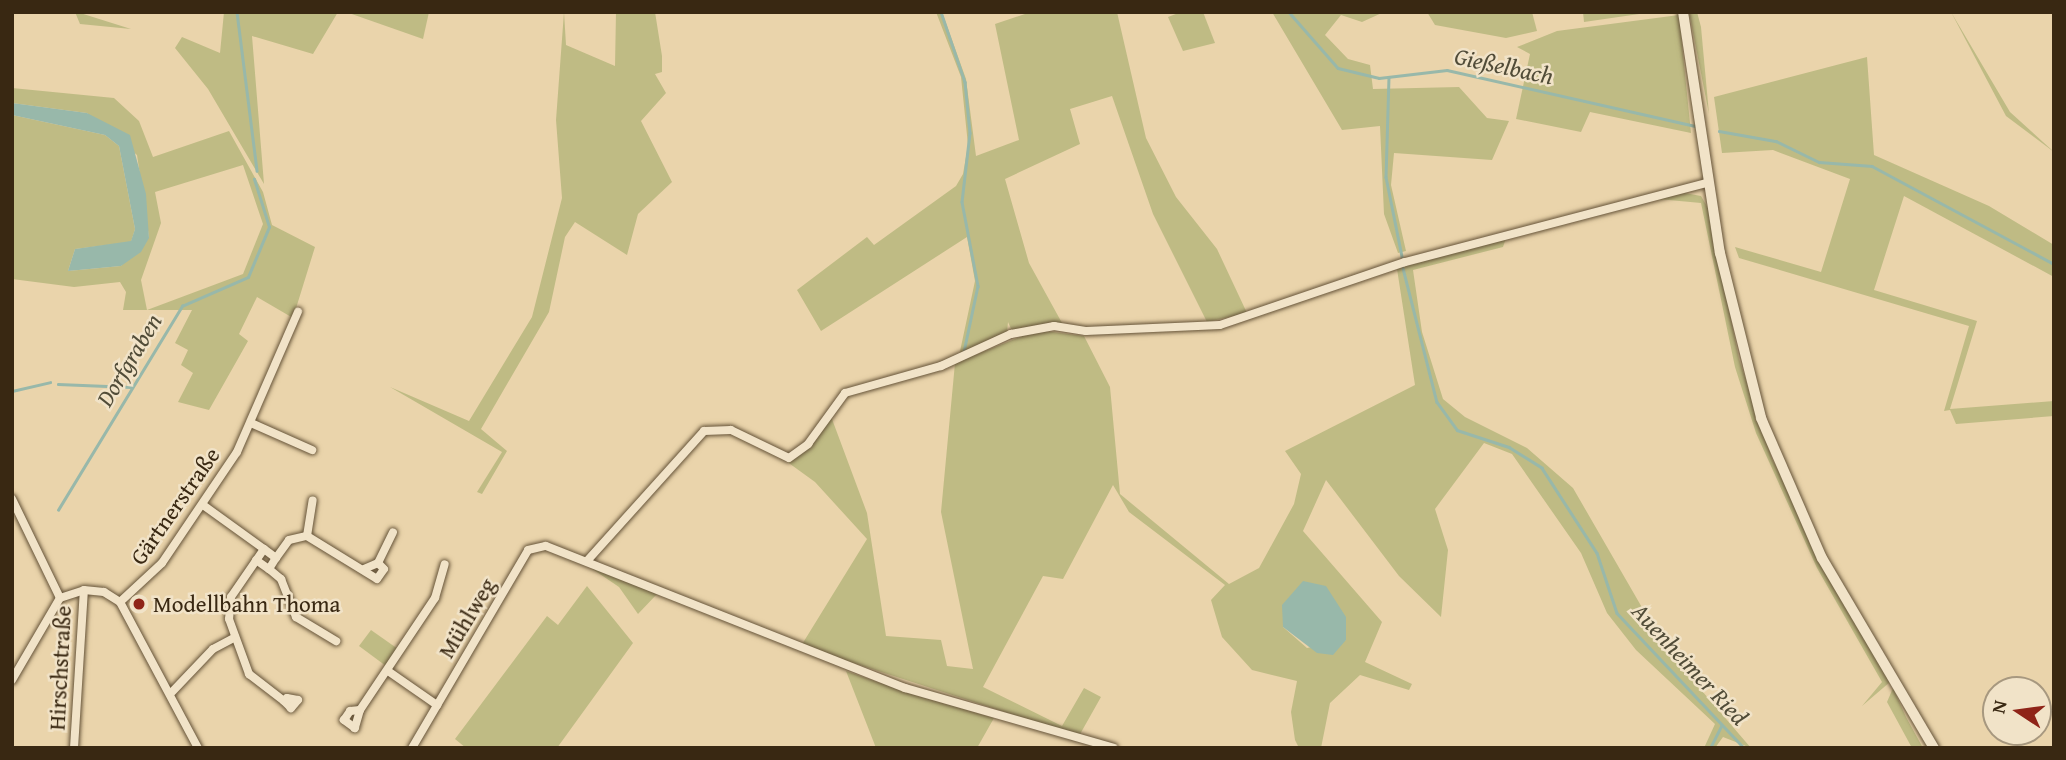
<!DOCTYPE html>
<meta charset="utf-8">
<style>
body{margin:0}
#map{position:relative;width:2066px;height:760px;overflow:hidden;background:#ead4ab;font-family:"Gentium Book Plus",serif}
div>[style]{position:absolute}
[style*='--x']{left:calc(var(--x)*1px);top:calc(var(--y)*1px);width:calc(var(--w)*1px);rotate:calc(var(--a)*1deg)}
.green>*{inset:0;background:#bfbb84}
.water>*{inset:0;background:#98b8aa}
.stream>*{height:2.5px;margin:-1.25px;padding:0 1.25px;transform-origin:1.25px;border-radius:1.25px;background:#98b8aa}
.roads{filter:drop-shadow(0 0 2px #655338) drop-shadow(0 0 2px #655338)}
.minor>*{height:8px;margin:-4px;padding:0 4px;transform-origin:4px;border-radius:4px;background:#f1e3c8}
.secondary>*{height:10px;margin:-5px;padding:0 5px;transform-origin:5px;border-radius:5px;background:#f1e3c8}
.dots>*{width:19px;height:19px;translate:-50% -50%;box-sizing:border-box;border:4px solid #f1e3c8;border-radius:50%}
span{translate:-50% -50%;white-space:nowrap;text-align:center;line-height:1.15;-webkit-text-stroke:5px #f1e3c8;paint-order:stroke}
.street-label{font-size:23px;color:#392812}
.poi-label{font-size:23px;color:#392812}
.left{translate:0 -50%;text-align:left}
.water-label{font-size:24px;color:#514c38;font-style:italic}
.frame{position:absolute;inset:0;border:14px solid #392812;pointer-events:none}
.north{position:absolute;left:1982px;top:676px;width:70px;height:70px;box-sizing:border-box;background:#f1e3c8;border:2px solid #a7987f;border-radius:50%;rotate:283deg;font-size:19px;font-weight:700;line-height:28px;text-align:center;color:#392812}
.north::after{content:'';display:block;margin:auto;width:24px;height:32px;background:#8f2418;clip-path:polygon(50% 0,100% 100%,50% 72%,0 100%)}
</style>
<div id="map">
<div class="green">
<div style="clip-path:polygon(75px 12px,77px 12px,131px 29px,80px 24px)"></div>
<div style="clip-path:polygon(224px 12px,338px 12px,313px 54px,252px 36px,264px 184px,208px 89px,175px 48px,182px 37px,220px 53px)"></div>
<div style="clip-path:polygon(346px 12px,429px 12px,423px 39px)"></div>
<div style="clip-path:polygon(564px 12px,566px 45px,615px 66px,616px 12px,655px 12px,662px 56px,662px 72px,655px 74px,666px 93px,641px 121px,672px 182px,638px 214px,627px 255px,575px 222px,565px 237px,549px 312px,481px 429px,507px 451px,482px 494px,477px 492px,502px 452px,390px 387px,469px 421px,532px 317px,562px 198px,556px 120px)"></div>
<div style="clip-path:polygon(936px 12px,942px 12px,966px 79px,976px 156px,1019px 140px,995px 24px,1031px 12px,1117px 12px,1146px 138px,1176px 197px,1217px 249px,1247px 313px,1207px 322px,1153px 214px,1112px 96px,1070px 109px,1080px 144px,1005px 179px,1029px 263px,1062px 323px,1012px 331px,1008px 322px,1007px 332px,959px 356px,975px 281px,967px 237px,821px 331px,797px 290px,867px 237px,874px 245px,956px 186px,963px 174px,968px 145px,961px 77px)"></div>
<div style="clip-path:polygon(1181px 12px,1203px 12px,1215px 43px,1183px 51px,1168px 17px)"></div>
<div style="clip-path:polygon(1272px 12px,1384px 12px,1362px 22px,1341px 15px,1325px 35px,1348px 59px,1370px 65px,1373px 89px,1459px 87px,1487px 118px,1509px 121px,1492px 160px,1394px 153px,1391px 185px,1406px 251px,1398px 253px,1384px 214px,1380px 126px,1342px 130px)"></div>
<div style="clip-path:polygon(1427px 12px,1532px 12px,1537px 31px,1506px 38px,1435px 25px)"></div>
<div style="clip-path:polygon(1583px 12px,1653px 12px,1584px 22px)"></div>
<div style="clip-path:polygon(1689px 12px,1697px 12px,1701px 27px,1709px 114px)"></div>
<div style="clip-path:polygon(1951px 12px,2010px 112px,2054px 152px,2006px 116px)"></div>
<div style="clip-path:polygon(1679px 15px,1691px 133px,1590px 112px,1581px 132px,1516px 119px,1530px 54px,1517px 47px,1557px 31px)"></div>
<div style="clip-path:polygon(1867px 57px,1874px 155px,1989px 206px,2054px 245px,2054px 277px,1904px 196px,1874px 290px,1977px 321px,1950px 409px,2054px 401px,2054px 416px,1956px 424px,1950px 410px,1944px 411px,1969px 326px,1739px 258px,1735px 247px,1821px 272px,1850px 179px,1773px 150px,1722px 153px,1714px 97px)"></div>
<div style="clip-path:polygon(evenodd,12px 88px,114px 98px,139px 121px,153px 157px,229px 131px,263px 192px,272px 225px,315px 247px,293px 318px,257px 297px,239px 334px,248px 341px,209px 410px,178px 402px,193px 373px,181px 365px,188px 350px,175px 343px,192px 310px,123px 310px,126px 292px,120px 282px,74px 287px,12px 279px,12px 115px,105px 135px,119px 146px,135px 229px,131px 242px,75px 249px,68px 271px,121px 266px,149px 237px,137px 155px,87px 113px,12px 103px,12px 88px,243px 165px,263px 224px,243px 274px,147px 310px,141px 280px,161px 223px,155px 192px,243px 165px)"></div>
<div style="clip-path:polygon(1685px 193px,1701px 196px,1709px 210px,1739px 359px,1772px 459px,1890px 682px,1862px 706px,1882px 682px,1817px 568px,1756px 433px,1735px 367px,1701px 203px,1658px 199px)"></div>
<div style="clip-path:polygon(evenodd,1506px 238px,1503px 247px,1413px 270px,1422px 332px,1443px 399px,1465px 417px,1527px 448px,1573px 488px,1666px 649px,1751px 748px,1723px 737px,1715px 748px,1704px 748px,1715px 724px,1636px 650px,1607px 613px,1581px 553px,1512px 454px,1484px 443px,1435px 509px,1448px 550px,1441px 617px,1399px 576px,1326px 480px,1303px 531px,1382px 622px,1365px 662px,1412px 684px,1409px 690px,1360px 675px,1330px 703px,1321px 748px,1299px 748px,1295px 740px,1291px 712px,1297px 681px,1252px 670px,1222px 637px,1211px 600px,1225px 585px,1129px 512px,1113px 485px,1063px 579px,1043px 576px,983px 687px,1062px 726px,1084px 688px,1101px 697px,1079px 736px,801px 646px,867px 539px,815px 482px,786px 461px,808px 448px,829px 411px,867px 513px,886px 636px,941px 640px,947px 666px,973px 669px,941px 512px,955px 363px,1037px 330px,1084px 336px,1110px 387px,1120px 494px,1229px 584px,1259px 568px,1294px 504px,1301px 474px,1285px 451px,1415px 385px,1397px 269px,1506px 238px,1346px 617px,1346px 640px,1307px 648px,1283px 627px,1346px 617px)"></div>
<div style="clip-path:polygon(588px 566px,657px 594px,638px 614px,619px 587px)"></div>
<div style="clip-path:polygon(587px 586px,633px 643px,557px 748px,466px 748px,455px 739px,547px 616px,558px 625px)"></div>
<div style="clip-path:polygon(371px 630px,398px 649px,386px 666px,359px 646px)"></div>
<div style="clip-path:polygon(846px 671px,915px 695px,994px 718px,977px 748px,876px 748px)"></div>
<div style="clip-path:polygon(1893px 688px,1906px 717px,1923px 748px,1912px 748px,1887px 702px)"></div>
</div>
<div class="water">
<div style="clip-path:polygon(12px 103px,87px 113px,130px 135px,146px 194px,149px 238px,141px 252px,121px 266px,68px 271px,75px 249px,131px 241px,135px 229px,119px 146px,105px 135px,12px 115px)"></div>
<div style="clip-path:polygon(1303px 581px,1326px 586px,1346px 617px,1346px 640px,1333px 655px,1317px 653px,1283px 627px,1282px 605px)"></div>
</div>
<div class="stream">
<div style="--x:237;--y:12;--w:160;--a:82.8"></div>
<div style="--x:941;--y:12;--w:74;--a:71.1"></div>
<div style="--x:965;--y:82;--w:51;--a:84.4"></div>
<div style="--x:970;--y:133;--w:69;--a:96.6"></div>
<div style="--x:962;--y:202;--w:86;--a:79.2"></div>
<div style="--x:978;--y:286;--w:67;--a:102"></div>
<div style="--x:1289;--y:12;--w:74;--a:48.8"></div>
<div style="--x:1338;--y:68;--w:42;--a:13.7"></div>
<div style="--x:1379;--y:78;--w:68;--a:-6.7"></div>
<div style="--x:1447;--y:70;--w:254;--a:12.7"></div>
<div style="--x:1389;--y:77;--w:100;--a:91.7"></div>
<div style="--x:1386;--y:177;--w:81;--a:78.6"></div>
<div style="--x:1719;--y:131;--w:58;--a:10"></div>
<div style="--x:1776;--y:141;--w:48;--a:26"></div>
<div style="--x:1819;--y:162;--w:53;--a:4.3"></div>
<div style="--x:1872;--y:166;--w:207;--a:28.3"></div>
<div style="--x:1403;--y:268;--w:138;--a:75.8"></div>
<div style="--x:1437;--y:402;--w:34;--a:54"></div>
<div style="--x:1457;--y:430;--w:55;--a:18.1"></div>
<div style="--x:1509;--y:447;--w:39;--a:32"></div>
<div style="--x:1542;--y:468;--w:101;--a:57.1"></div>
<div style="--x:1597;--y:553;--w:63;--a:71.6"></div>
<div style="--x:1617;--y:613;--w:185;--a:46.7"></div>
<div style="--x:58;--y:384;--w:73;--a:2.4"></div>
<div style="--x:12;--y:391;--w:39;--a:-13"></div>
<div style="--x:58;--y:510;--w:239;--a:-58.7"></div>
<div style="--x:182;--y:306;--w:72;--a:-23.7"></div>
<div style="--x:248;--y:277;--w:54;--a:-67.2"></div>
<div style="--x:269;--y:227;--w:50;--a:-107.4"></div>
<div style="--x:1710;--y:748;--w:25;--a:-63"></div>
</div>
<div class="roads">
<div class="minor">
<div style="--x:251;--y:423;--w:67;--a:23.9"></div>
<div style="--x:12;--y:499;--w:110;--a:64.1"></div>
<div style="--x:203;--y:505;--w:75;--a:35.8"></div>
<div style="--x:307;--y:536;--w:36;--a:-81"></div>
<div style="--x:276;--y:558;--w:22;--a:-54"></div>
<div style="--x:289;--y:540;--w:18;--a:-13"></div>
<div style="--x:307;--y:536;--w:82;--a:31.6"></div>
<div style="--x:377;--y:579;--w:12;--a:-55"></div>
<div style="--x:384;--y:569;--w:8;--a:-135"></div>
<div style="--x:378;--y:563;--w:15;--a:157"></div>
<div style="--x:256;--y:560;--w:16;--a:35"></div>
<div style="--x:269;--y:569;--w:13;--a:-58"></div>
<div style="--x:276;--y:558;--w:15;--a:-143"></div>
<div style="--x:264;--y:549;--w:58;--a:124.5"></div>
<div style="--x:231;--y:597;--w:22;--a:95"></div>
<div style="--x:229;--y:619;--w:59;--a:70"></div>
<div style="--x:249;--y:674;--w:44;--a:37.6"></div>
<div style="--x:587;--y:561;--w:175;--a:-48"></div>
<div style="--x:704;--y:431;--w:27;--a:-2"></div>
<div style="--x:731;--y:430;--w:64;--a:25.8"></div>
<div style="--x:789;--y:458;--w:24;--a:-36"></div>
<div style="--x:808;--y:444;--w:63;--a:-54"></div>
<div style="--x:845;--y:393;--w:100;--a:-15.7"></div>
<div style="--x:941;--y:366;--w:77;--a:-24.6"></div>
<div style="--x:1011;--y:334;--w:44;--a:-10.5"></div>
<div style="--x:1054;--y:326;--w:32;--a:9"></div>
<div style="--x:1086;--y:331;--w:134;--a:-2.6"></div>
<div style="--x:1220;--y:325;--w:195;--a:-18.8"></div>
<div style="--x:1405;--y:262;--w:314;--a:-14.7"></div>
<div style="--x:378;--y:563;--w:34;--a:-64"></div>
<div style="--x:269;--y:569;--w:16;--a:40"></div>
<div style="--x:281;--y:579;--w:41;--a:68.5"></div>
<div style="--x:296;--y:617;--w:47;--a:31"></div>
<div style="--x:120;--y:602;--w:57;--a:-42.9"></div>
<div style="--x:162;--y:563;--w:134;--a:-56"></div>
<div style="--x:237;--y:452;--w:153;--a:-66.5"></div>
<div style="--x:388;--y:671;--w:60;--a:34.8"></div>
<div style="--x:12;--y:680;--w:95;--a:-59.7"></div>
<div style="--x:60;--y:598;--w:25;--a:-18"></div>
<div style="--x:84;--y:590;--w:20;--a:6"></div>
<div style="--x:104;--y:592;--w:19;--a:32"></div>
<div style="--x:120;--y:602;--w:166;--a:61.9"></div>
<div style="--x:172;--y:692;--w:59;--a:-46.4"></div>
<div style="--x:213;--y:649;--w:24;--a:-28"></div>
<div style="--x:287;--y:698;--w:11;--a:10"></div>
<div style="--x:298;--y:700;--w:11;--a:131"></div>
<div style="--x:291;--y:708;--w:10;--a:-135"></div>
<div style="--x:284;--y:701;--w:4;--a:-45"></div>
<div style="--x:360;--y:710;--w:135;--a:-56.2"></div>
<div style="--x:435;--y:598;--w:35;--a:-74"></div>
<div style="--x:360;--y:710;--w:19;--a:106"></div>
<div style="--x:355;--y:728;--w:14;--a:-144"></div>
<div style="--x:344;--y:720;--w:11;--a:-56"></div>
<div style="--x:350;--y:711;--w:10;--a:-6"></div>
<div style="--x:74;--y:748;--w:158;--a:-86.4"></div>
<div style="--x:412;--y:748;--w:229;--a:-59.6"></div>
<div style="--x:528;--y:550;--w:18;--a:-13"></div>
<div style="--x:546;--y:546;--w:386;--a:21.6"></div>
<div style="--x:905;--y:688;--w:217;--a:16"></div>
</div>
<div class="secondary">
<div style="--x:1683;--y:12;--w:244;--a:81.3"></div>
<div style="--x:1720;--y:253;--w:170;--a:76"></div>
<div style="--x:1761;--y:418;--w:153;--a:66.5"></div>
<div style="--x:1822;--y:558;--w:221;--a:59.5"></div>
</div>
</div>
<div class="dots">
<div style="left:139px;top:604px;background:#8f2418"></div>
</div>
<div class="street-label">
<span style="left:175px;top:506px;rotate:-55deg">Gärtnerstraße</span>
<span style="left:467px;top:618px;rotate:-59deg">Mühlweg</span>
<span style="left:60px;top:668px;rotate:-87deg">Hirschstraße</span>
</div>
<div class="poi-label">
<span class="left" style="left:153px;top:604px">Modellbahn Thoma</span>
</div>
<div class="water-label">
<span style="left:1504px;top:66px;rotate:12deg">Gießelbach</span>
<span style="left:129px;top:360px;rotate:-59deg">Dorfgraben</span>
<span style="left:1690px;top:664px;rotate:47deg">Auenheimer Ried</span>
</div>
<div class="frame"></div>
<div class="north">N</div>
</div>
